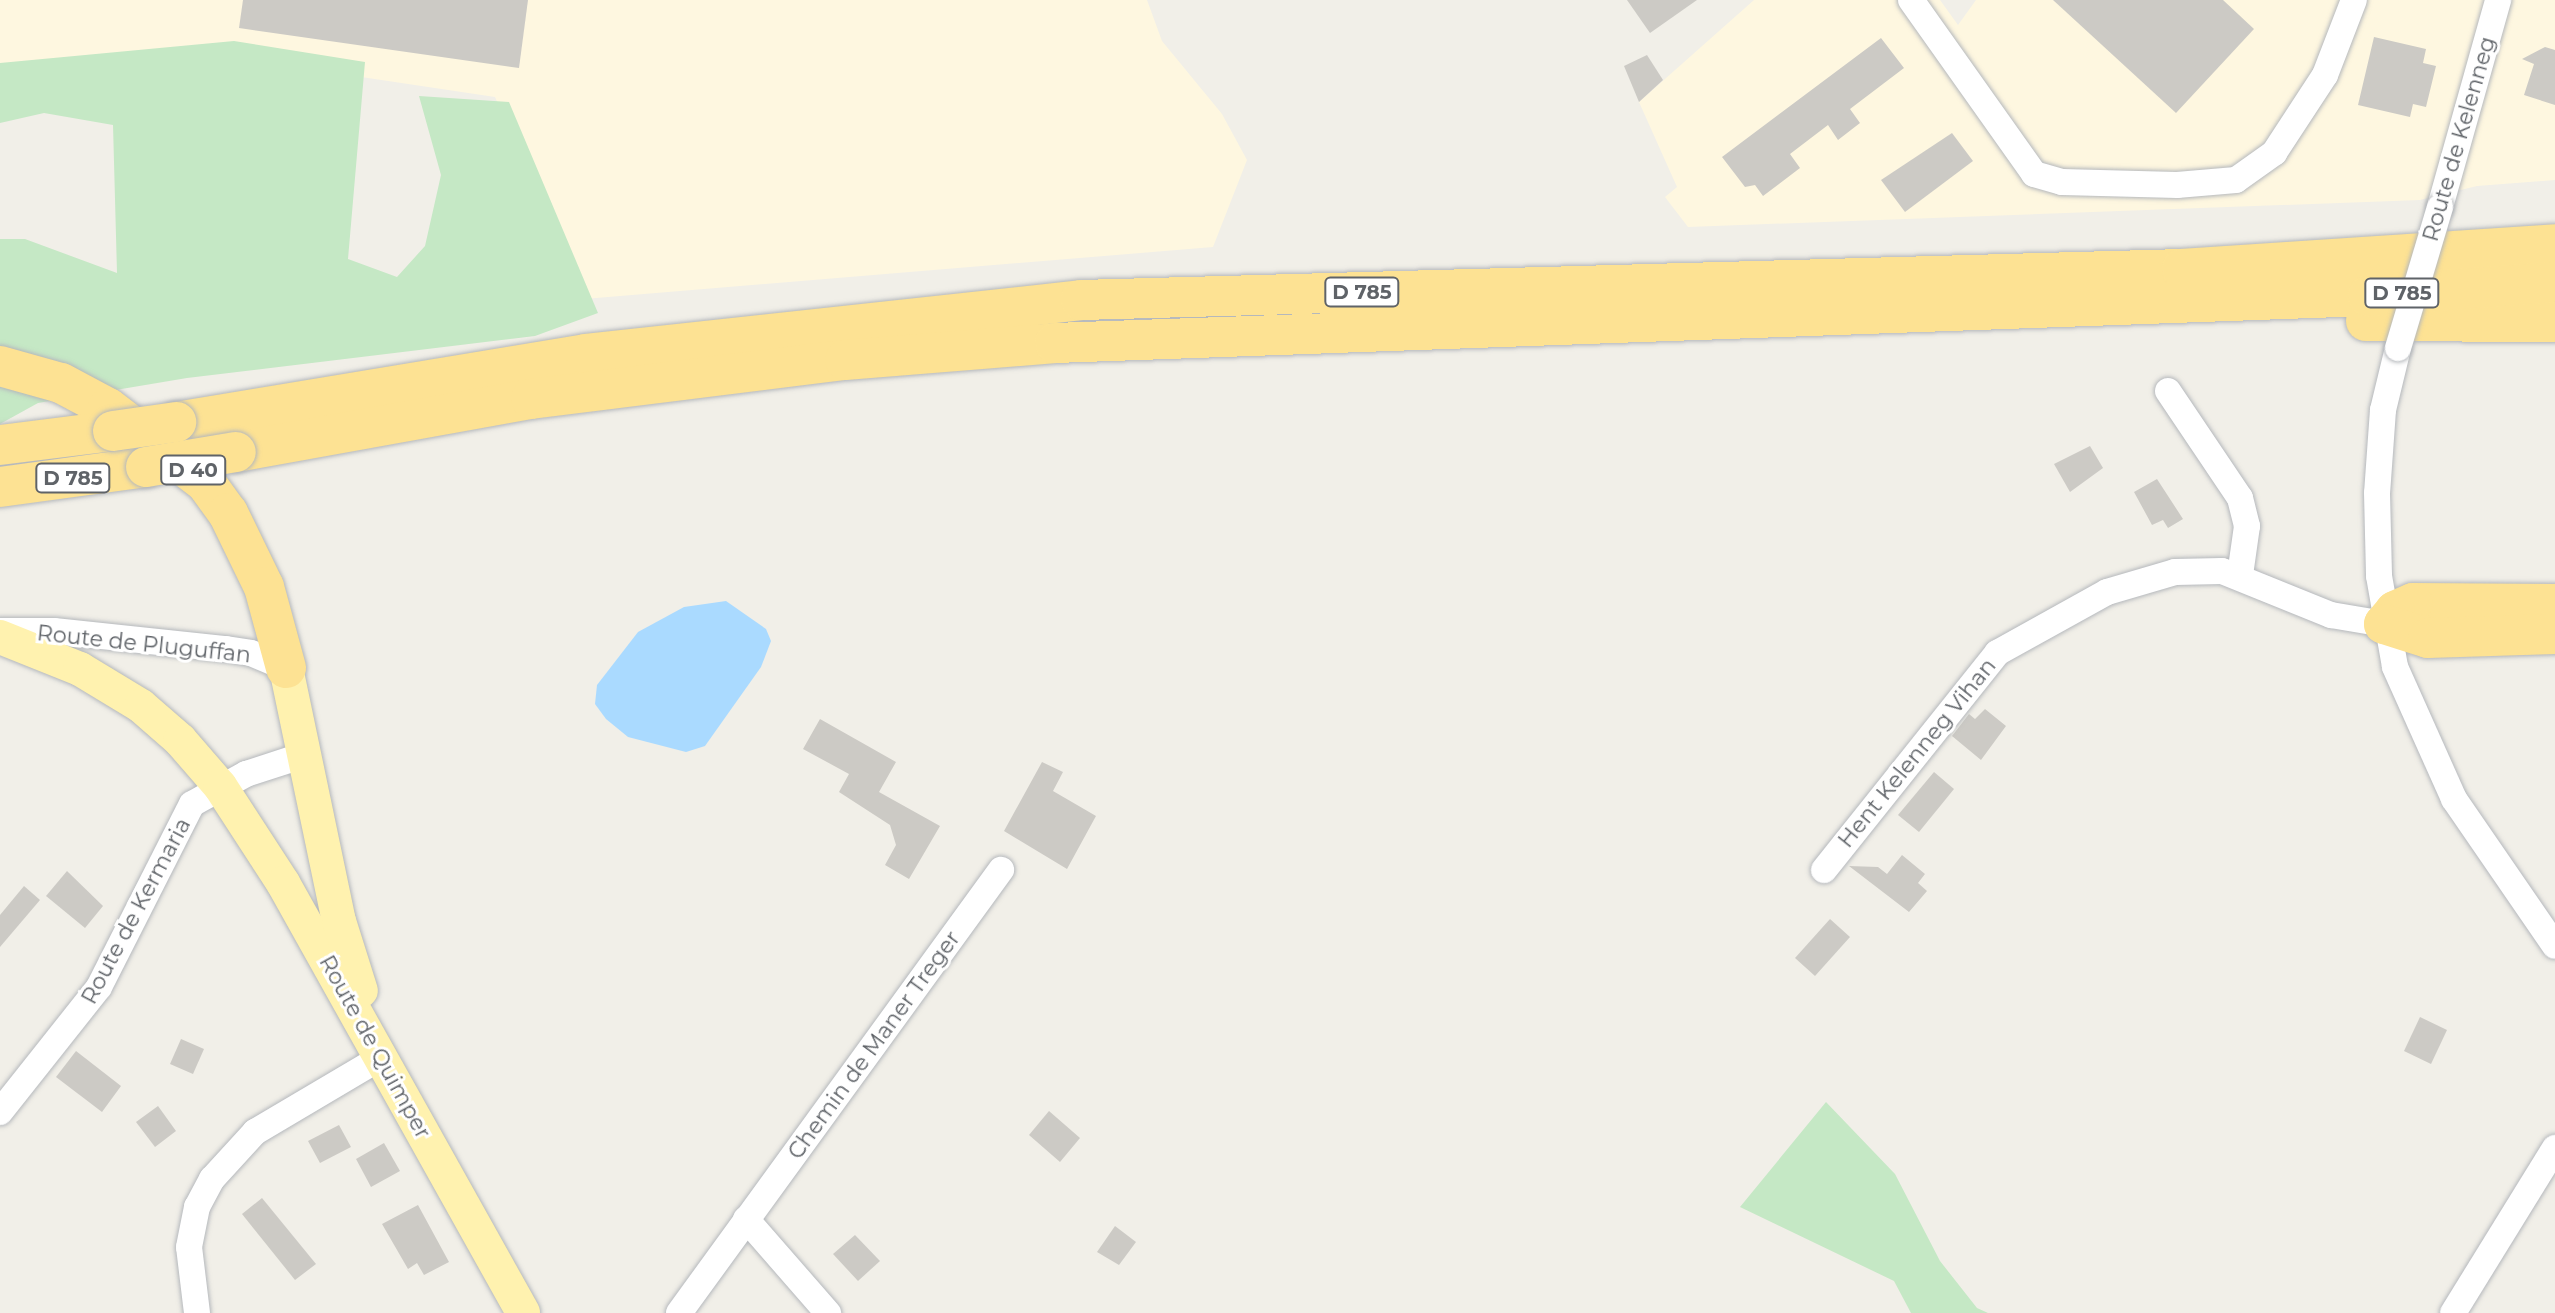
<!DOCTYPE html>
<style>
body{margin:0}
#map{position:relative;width:2555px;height:1313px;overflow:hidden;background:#f1efe8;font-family:Montserrat,sans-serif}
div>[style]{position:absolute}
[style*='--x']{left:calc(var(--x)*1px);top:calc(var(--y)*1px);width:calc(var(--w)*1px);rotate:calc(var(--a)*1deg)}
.commercial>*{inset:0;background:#fef7e0}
.green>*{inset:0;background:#c5e8c5}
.water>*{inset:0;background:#aadaff}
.building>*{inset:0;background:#cccac5}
.roads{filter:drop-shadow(0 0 2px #b5b8bc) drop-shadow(0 0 2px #b5b8bc)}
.minor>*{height:26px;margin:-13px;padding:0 13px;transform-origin:13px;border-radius:13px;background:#fff}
.major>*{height:34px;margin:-17px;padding:0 17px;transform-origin:17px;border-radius:17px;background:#fff2af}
.highway>*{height:40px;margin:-20px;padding:0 20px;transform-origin:20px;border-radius:20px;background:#fde293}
.bridges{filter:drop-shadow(0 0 2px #b5b8bc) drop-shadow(0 0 2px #b5b8bc)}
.minor-bridge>*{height:26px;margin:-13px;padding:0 13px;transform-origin:13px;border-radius:13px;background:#fff}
.highway-bridge>*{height:40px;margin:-20px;padding:0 20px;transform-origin:20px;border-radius:20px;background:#fde293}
span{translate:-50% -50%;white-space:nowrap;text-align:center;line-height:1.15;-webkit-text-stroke:6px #fff;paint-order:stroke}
.shield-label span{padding:2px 6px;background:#fff;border:2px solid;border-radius:6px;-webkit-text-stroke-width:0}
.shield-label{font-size:20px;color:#5f6368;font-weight:700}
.street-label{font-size:22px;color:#5f6368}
</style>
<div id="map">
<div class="commercial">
<div style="clip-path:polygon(0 0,1147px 0,1162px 41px,1222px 114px,1247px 160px,1213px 247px,584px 299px,495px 97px,261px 62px,0 93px)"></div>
<div style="clip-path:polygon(1754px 0,1940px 0,1958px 25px,1976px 0,2555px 0,2555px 180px,2477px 186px,2420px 200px,1688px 227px,1665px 197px,1677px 187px,1639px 102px)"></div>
</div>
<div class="green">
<div style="clip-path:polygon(234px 41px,365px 62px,348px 259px,397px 277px,425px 246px,441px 175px,419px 96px,509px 102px,598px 313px,535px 336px,187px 378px,38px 403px,0 424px,0 239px,25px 239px,117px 273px,113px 125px,44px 113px,0 123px,0 63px)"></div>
<div style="clip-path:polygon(1826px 1102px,1895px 1174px,1940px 1261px,1977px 1308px,1988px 1313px,1911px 1313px,1894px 1281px,1740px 1207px)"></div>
</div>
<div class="water">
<div style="clip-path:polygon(726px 601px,766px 629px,771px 641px,761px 667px,705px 746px,686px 752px,628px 737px,606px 719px,595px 704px,597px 685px,638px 632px,684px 607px)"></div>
</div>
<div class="building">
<div style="clip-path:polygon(243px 0,528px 0,519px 68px,239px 28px)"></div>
<div style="clip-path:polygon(1627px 0,1697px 0,1650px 33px)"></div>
<div style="clip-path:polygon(2053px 0,2223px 0,2254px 29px,2176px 113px)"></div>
<div style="clip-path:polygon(2374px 37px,2426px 49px,2423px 63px,2436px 66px,2426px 107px,2413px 104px,2410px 117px,2358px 105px)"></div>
<div style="clip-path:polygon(1881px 38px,1904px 68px,1850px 109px,1860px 123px,1838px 140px,1828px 125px,1790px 154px,1800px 168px,1763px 196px,1755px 185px,1745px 187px,1722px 157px)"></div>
<div style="clip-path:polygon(2545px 47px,2555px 50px,2555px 105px,2524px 95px,2534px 64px,2522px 59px)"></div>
<div style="clip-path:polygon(1647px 55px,1663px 80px,1639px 102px,1624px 66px)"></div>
<div style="clip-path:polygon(1952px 133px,1973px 161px,1905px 212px,1881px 180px)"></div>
<div style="clip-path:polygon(2090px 446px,2103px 468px,2070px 492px,2054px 464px)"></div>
<div style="clip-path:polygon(2157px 479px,2183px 519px,2168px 528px,2163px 520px,2152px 525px,2134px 492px)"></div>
<div style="clip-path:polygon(1985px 709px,2006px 726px,1981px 760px,1952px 736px,1969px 714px,1975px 719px)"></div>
<div style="clip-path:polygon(820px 719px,896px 762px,879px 792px,940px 826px,909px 879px,885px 865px,896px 845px,890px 825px,839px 792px,849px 774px,803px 749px)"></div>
<div style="clip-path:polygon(1042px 762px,1063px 772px,1053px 791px,1096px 816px,1067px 869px,1004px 831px)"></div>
<div style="clip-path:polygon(1934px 772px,1954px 789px,1919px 832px,1898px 815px)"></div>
<div style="clip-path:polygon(1902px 855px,1925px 874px,1918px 883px,1927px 891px,1909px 912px,1849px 866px,1878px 867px,1887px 874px)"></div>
<div style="clip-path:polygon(67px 871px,103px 906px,85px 928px,46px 896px)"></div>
<div style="clip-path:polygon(24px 886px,40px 900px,0 947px,0 915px)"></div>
<div style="clip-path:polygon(1830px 919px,1850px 937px,1815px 976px,1795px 958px)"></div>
<div style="clip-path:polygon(2420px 1017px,2447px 1030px,2431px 1064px,2404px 1051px)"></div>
<div style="clip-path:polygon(181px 1039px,204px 1049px,193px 1074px,170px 1064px)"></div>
<div style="clip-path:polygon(76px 1051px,121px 1086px,102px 1112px,56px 1077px)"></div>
<div style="clip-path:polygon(158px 1106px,176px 1131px,155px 1147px,136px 1122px)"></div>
<div style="clip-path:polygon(1049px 1111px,1080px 1138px,1060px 1162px,1029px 1135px)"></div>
<div style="clip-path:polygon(339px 1125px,351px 1147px,320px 1163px,308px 1141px)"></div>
<div style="clip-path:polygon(384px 1143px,400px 1171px,371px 1187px,356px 1159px)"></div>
<div style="clip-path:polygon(262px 1198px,316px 1264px,295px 1280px,242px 1214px)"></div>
<div style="clip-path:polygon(418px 1205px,449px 1262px,424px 1275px,417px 1263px,408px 1269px,382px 1224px)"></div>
<div style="clip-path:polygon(1115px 1226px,1136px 1242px,1119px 1265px,1097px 1252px)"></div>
<div style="clip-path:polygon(855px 1235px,880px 1261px,858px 1281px,833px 1254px)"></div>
</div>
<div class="roads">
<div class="minor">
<div style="--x:1911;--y:0;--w:213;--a:54.7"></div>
<div style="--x:2034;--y:174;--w:29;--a:16"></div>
<div style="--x:2062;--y:182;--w:115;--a:1.5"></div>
<div style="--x:2177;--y:185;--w:59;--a:-4.8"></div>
<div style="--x:2236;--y:180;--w:47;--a:-35.4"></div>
<div style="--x:2274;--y:153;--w:93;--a:-56.8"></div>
<div style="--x:2325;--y:75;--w:80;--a:-68.9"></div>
<div style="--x:2440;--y:207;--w:215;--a:-74.3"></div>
<div style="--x:2398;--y:348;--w:64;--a:103.6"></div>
<div style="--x:2383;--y:410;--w:83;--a:94.1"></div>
<div style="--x:2377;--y:493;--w:83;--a:88.6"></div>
<div style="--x:2379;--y:576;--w:92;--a:80"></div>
<div style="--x:2395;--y:667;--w:145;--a:65.9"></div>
<div style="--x:2454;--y:799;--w:178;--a:55.5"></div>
<div style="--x:2168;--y:391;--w:129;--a:56.1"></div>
<div style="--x:2240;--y:498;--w:29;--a:76"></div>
<div style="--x:2247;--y:526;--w:49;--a:98.1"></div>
<div style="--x:0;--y:631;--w:54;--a:0"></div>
<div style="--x:54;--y:631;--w:173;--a:6"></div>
<div style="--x:226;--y:649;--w:25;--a:9"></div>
<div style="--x:251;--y:653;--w:38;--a:23"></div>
<div style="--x:1824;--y:870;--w:278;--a:-51.4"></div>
<div style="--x:1997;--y:653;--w:126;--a:-29"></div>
<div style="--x:2107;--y:592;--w:71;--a:-16.4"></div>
<div style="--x:2175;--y:572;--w:47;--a:-1.2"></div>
<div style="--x:2222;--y:571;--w:118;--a:22"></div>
<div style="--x:2331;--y:615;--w:54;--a:9.6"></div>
<div style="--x:0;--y:1112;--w:159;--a:-51.6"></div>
<div style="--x:99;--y:987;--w:205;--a:-63.1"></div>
<div style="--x:192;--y:804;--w:62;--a:-29.1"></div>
<div style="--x:246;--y:774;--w:61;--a:-18.1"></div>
<div style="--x:746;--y:1219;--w:125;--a:48.9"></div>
<div style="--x:197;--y:1313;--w:66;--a:-96.9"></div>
<div style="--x:189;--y:1247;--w:41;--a:-78.7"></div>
<div style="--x:197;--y:1207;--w:32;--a:-62"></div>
<div style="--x:212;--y:1179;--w:64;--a:-47.5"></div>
<div style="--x:255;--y:1132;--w:147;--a:-30.6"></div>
<div style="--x:679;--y:1313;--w:548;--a:-53.99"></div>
<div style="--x:2453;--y:1313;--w:194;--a:-58.3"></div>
</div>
<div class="major">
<div style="--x:0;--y:637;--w:86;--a:21.8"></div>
<div style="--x:80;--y:669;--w:71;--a:31.2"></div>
<div style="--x:141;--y:706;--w:52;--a:41.1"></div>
<div style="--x:180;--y:740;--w:61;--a:49"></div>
<div style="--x:220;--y:786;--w:116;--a:57"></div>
<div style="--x:283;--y:883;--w:492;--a:60.8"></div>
<div style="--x:286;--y:668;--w:258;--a:78.2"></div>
<div style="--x:339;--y:921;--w:73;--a:72.6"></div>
</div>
<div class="highway">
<div style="--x:2366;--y:321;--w:189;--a:0.3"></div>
<div style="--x:0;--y:366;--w:63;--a:15.6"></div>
<div style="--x:61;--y:383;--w:53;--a:28"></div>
<div style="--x:108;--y:408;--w:123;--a:37.4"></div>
<div style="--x:206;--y:483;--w:37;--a:54"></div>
<div style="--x:228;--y:513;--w:82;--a:64.1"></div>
<div style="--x:264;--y:587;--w:84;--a:74.8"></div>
<div style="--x:176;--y:422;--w:416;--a:-9.4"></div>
<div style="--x:586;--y:354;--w:498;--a:-6.2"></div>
<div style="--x:1081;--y:300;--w:1101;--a:-1.61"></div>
<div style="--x:2182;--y:269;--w:374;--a:-3.8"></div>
<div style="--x:0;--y:445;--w:114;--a:-7.1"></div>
<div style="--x:236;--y:452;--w:300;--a:-10.2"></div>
<div style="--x:531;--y:399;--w:316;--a:-7.1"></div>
<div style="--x:845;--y:360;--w:211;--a:-4.6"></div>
<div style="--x:1055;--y:343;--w:1314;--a:-2.05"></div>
<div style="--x:2368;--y:296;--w:188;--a:-4.3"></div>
<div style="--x:0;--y:487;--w:147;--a:-7.8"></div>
<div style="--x:2555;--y:604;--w:142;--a:-179.6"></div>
<div style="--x:2413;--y:603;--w:20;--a:156"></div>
<div style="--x:2395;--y:611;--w:17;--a:130"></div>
<div style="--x:2384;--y:624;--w:46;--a:17.7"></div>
<div style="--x:2428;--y:638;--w:127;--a:-1.8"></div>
</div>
</div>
<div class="bridges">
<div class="minor-bridge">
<div style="--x:2398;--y:348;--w:147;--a:-73.4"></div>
</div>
<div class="highway-bridge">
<div style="--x:113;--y:431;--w:64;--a:-8.1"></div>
<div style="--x:146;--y:467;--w:91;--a:-9.5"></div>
</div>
</div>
<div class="shield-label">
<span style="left:1362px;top:292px">D 785</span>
<span style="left:2402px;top:293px">D 785</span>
<span style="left:193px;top:470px">D 40</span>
<span style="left:73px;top:478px">D 785</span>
</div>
<div class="street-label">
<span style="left:2459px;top:139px;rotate:-74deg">Route de Kelenneg</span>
<span style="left:144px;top:644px;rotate:6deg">Route de Pluguffan</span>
<span style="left:1917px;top:753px;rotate:-51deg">Hent Kelenneg Vihan</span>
<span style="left:136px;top:911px;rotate:-62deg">Route de Kermaria</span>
<span style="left:874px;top:1045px;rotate:-54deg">Chemin de Maner Treger</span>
<span style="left:375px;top:1047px;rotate:61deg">Route de Quimper</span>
</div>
</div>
